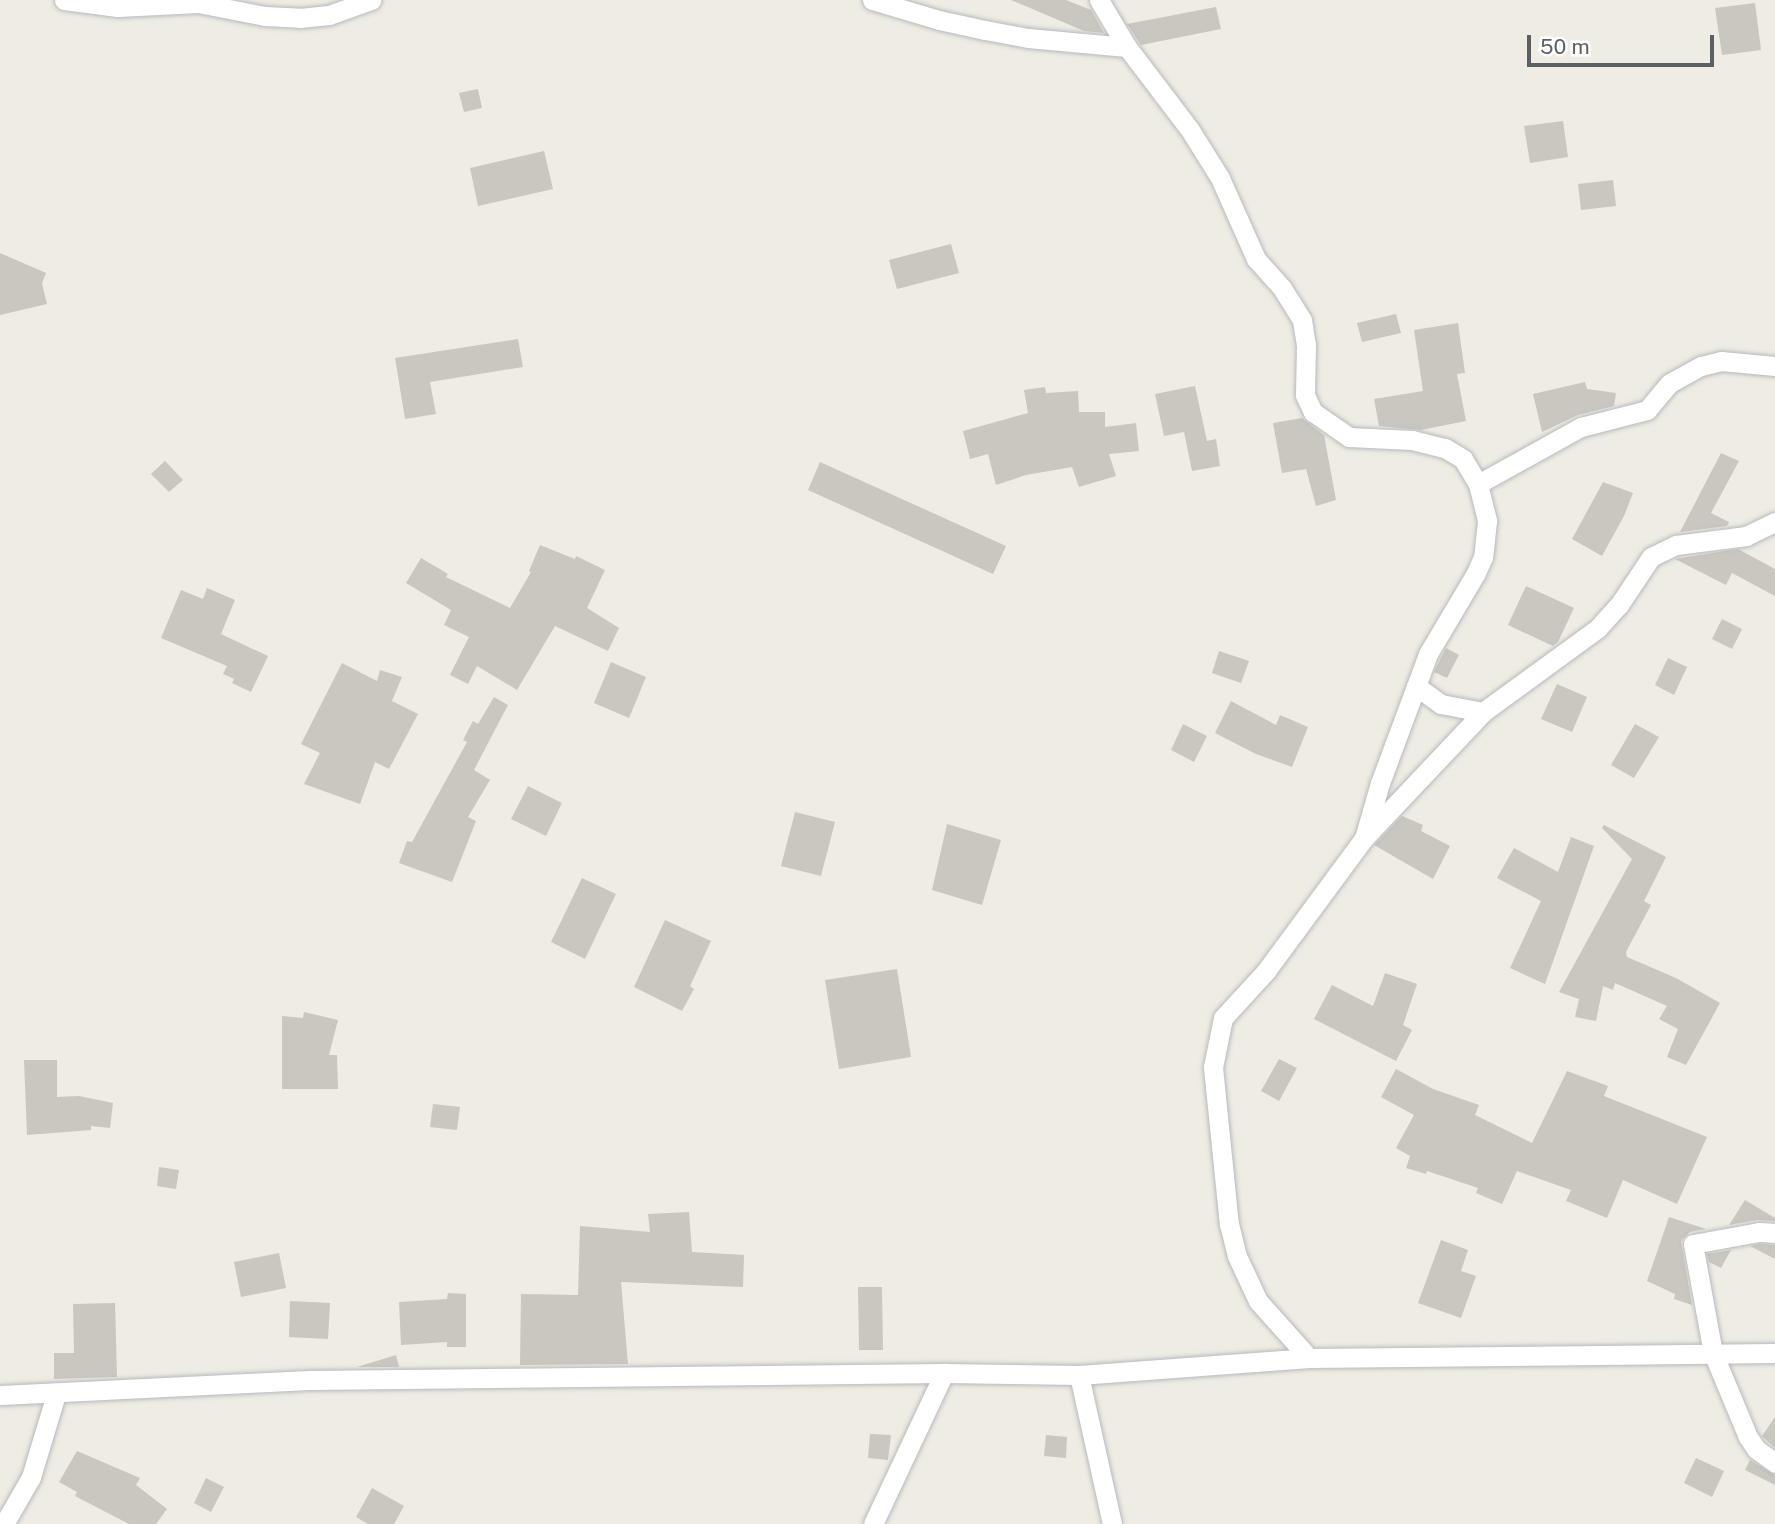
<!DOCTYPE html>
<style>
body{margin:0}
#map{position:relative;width:1775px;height:1524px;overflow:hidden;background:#efece3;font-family:"Public Sans",sans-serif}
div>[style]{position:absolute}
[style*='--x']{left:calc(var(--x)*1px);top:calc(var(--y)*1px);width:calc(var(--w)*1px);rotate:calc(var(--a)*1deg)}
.building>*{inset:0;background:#cac6c0}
.roads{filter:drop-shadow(0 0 2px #b6babe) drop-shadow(0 0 2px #b6babe)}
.minor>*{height:19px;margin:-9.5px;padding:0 9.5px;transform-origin:9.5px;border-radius:9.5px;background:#fff}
span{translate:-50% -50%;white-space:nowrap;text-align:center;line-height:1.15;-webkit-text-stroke:7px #fff;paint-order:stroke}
.scale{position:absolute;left:1527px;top:35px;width:187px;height:32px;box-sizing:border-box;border:4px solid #5b6065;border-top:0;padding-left:9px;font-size:21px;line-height:24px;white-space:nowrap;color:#5b6065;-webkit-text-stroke:5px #fff;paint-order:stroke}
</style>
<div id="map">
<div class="building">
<div style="clip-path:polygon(1011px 0,1066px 0,1091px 10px,1104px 33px,1084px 31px)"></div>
<div style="clip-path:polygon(1755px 3px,1761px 50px,1722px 55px,1715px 8px)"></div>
<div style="clip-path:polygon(1216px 7px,1221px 29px,1141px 45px,1127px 24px)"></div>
<div style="clip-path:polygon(478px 89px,482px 108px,464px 112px,459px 93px)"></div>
<div style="clip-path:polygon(1563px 121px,1568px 157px,1530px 163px,1524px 126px)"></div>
<div style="clip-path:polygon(544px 151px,553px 189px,478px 206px,470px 168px)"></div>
<div style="clip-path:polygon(1613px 180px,1616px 206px,1581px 210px,1578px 184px)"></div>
<div style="clip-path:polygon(951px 244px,959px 273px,897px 289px,889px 260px)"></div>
<div style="clip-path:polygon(0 253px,46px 273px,42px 283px,47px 304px,0 315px)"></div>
<div style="clip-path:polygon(1396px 314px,1401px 333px,1362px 342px,1357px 323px)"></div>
<div style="clip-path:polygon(1458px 323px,1465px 373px,1457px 374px,1466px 421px,1421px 430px,1379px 426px,1374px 399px,1423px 391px,1414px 330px)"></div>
<div style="clip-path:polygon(518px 339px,523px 367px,430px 382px,436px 414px,405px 419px,395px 358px)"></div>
<div style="clip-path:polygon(1585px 382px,1587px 389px,1616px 393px,1614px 406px,1578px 415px,1542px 432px,1533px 394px)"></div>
<div style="clip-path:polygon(1195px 386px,1207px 441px,1216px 439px,1220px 466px,1192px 471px,1184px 432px,1164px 436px,1155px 394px)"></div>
<div style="clip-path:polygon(1045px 387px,1046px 393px,1078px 391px,1079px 412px,1105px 412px,1105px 427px,1136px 423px,1139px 451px,1109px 454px,1116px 476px,1079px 487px,1072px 467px,1026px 475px,996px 485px,988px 454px,970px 459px,963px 431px,1028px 413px,1024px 390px)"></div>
<div style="clip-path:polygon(1302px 418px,1324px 435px,1336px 500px,1316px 506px,1306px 469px,1282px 473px,1273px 423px)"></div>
<div style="clip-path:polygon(1721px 453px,1739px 461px,1711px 513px,1729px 522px,1727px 526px,1680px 532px)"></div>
<div style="clip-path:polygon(165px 461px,183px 480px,169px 492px,151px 474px)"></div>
<div style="clip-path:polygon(820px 462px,1006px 546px,993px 574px,808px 490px)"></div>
<div style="clip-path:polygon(1603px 482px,1633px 493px,1624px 516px,1602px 556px,1572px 539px)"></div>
<div style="clip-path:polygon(540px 545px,575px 559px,576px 556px,605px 570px,587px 608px,619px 628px,608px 651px,555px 626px,517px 690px,477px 666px,468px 684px,450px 675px,469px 637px,444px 625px,451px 610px,406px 583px,421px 558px,448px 574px,446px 577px,510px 608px,531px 572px,529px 571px)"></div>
<div style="clip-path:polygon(1738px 549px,1775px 569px,1775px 596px,1732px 573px,1726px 585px,1675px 559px)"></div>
<div style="clip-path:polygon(1526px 586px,1574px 608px,1558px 642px,1553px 646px,1508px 625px)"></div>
<div style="clip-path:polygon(207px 588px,235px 600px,221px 634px,268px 656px,251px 692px,232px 683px,234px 679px,223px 674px,227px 666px,161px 638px,181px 590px,203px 599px)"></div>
<div style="clip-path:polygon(1722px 619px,1742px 629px,1732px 649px,1712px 639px)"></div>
<div style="clip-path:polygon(1446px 648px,1459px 655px,1447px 678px,1434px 672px)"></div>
<div style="clip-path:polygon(1219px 651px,1249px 661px,1241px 683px,1212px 673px)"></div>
<div style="clip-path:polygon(1668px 658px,1687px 667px,1674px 695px,1655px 685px)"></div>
<div style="clip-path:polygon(611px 662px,646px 677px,629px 718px,594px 703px)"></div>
<div style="clip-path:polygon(342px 663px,377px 681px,380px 670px,402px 677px,392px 701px,418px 714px,389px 769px,375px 762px,360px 804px,304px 784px,320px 753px,301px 744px)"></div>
<div style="clip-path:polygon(1557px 684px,1587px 697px,1572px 732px,1541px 719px)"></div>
<div style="clip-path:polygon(494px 697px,508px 705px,474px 770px,490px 780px,468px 817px,476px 821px,452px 882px,399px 863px,407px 841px,412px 842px,467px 742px,463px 740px,473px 721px,478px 724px)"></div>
<div style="clip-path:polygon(1231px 701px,1276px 725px,1280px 715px,1308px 727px,1292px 767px,1256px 754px,1215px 733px)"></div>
<div style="clip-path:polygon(1183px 724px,1207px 736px,1194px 762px,1171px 750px)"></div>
<div style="clip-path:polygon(1635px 724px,1659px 737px,1634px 778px,1611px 765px)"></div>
<div style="clip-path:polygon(528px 786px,562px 803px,546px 836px,511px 819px)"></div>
<div style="clip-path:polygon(795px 812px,835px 822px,821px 876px,781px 866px)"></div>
<div style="clip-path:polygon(1402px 816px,1423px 825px,1421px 831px,1450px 846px,1433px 879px,1374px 845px)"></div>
<div style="clip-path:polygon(947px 824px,1001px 840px,982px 905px,932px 890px)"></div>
<div style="clip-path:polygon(1604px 825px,1666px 857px,1644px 901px,1651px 905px,1626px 952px,1627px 957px,1676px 978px,1720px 1003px,1686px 1065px,1667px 1057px,1678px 1029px,1659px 1019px,1667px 1006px,1615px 983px,1613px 990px,1603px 986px,1596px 1021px,1575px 1017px,1579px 999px,1559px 992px,1632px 859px,1602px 828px)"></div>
<div style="clip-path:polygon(1571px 837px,1594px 846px,1545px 984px,1510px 968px,1541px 901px,1497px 878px,1514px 848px,1558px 872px)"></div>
<div style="clip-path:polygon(582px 878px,616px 894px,585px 959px,551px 942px)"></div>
<div style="clip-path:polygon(665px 920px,711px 941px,690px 986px,694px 989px,682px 1011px,634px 987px)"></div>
<div style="clip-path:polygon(897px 969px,911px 1057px,839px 1069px,825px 980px)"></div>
<div style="clip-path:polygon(1385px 973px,1417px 984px,1403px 1025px,1412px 1030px,1396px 1061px,1314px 1019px,1332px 985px,1373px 1006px)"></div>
<div style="clip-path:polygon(304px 1012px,338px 1020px,329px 1055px,337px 1055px,338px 1089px,282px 1089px,282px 1016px,303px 1018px)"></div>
<div style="clip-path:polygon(1279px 1059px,1297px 1068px,1279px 1101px,1261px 1091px)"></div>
<div style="clip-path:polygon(24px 1060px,57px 1060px,57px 1097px,79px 1096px,113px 1103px,110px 1128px,91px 1126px,91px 1130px,27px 1135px)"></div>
<div style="clip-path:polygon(1396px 1069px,1433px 1089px,1479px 1105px,1475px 1115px,1532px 1143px,1567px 1071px,1608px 1086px,1604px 1096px,1707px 1137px,1677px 1204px,1623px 1180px,1607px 1218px,1566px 1201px,1571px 1190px,1517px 1171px,1502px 1204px,1476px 1193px,1478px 1188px,1427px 1171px,1426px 1174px,1406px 1168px,1410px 1156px,1396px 1148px,1414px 1115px,1381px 1097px)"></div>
<div style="clip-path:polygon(433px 1104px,460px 1107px,457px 1130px,430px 1127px)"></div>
<div style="clip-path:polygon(159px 1167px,179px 1170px,176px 1189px,157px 1186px)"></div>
<div style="clip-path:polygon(1745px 1200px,1775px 1218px,1775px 1221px,1757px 1220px,1729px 1225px)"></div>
<div style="clip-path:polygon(689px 1212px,692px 1252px,744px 1255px,743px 1287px,621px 1282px,628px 1364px,520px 1365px,521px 1294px,578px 1295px,580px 1226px,650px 1232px,648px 1214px)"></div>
<div style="clip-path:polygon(1669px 1217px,1706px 1229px,1690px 1232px,1681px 1241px,1692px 1305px,1674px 1299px,1675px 1294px,1647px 1281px)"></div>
<div style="clip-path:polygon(1441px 1240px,1468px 1250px,1461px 1271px,1476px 1276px,1461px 1318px,1418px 1303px)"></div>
<div style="clip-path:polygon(1760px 1244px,1775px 1245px,1775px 1259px,1750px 1246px)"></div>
<div style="clip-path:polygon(1731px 1250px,1721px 1268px,1709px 1262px,1707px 1254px)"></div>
<div style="clip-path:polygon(279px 1253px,286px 1288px,241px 1297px,234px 1262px)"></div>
<div style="clip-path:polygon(858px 1287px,882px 1287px,883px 1350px,859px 1350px)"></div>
<div style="clip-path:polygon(448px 1293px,466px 1294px,466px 1347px,447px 1347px,447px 1342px,401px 1345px,399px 1302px,447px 1299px)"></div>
<div style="clip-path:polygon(290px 1301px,330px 1303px,328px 1339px,289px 1337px)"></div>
<div style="clip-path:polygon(115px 1303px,117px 1377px,54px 1379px,54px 1353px,74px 1353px,73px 1304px)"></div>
<div style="clip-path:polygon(396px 1355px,399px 1367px,357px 1367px)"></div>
<div style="clip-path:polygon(1775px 1417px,1775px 1448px,1762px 1436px)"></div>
<div style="clip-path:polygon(870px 1434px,891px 1435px,888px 1460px,868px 1458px)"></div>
<div style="clip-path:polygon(1046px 1435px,1067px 1437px,1066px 1458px,1044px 1456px)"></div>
<div style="clip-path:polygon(77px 1451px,140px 1478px,136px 1485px,167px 1509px,156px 1524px,129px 1524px,75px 1496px,77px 1492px,59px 1482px)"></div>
<div style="clip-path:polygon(1696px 1458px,1724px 1471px,1712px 1497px,1684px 1483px)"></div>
<div style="clip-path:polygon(1750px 1460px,1775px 1475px,1775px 1485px,1745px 1470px)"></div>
<div style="clip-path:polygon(206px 1478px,224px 1487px,211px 1512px,194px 1503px)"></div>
<div style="clip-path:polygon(372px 1488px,404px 1506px,394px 1524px,368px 1524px,356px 1517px)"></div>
</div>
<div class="roads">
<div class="minor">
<div style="--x:64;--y:0;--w:54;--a:7.4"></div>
<div style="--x:118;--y:7;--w:80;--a:-2.9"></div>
<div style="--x:198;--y:3;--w:68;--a:11"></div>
<div style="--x:265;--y:16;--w:35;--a:3"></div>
<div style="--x:300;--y:18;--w:29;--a:-6"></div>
<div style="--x:329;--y:15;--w:45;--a:-19.7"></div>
<div style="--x:872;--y:0;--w:70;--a:16.6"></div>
<div style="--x:939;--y:20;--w:47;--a:12.3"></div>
<div style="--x:985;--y:30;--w:44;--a:10.5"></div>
<div style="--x:1028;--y:38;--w:99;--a:5.2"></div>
<div style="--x:1099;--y:0;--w:55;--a:59.2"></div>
<div style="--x:1127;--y:47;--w:104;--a:52.8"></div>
<div style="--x:1190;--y:130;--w:57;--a:58"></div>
<div style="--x:1220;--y:178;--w:89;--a:66"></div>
<div style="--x:1256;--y:259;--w:39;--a:48"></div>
<div style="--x:1282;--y:288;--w:38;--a:58"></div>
<div style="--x:1302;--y:320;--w:26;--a:81"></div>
<div style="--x:1306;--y:346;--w:49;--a:91.2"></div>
<div style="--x:1305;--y:395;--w:19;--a:65"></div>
<div style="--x:1313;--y:412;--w:44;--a:34.8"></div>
<div style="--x:1349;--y:437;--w:63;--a:2.7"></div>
<div style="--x:1412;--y:440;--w:34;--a:14"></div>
<div style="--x:1445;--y:448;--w:21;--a:31"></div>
<div style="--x:1463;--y:459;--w:29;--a:59"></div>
<div style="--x:1478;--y:484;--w:38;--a:76"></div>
<div style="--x:1487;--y:521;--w:36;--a:96"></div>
<div style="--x:1483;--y:557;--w:17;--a:114"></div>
<div style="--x:1476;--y:573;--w:94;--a:120.7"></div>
<div style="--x:1428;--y:654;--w:138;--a:110.4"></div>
<div style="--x:1380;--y:783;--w:54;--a:106.1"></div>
<div style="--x:1478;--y:484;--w:118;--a:-29"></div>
<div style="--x:1581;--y:427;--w:68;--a:-14.4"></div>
<div style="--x:1647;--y:410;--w:35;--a:-50"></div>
<div style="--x:1670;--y:383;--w:35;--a:-29"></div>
<div style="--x:1701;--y:366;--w:21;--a:-14"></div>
<div style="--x:1721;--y:361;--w:54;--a:5.3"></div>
<div style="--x:1416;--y:686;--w:31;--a:36"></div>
<div style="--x:1441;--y:704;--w:43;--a:10.8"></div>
<div style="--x:1775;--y:1233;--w:16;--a:-176"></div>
<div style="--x:1759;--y:1232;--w:67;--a:169.7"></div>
<div style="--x:1693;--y:1244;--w:111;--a:79.6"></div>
<div style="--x:1713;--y:1353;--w:91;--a:67.4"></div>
<div style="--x:1748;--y:1437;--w:14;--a:56"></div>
<div style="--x:1756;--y:1449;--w:24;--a:36"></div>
<div style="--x:1309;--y:1358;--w:76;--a:-131.8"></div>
<div style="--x:1258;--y:1301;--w:50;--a:-115"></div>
<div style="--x:1237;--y:1256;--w:32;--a:-104"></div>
<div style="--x:1229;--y:1225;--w:159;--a:-95.8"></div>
<div style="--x:1213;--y:1067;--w:50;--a:-78.5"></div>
<div style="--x:1223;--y:1018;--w:64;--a:-47.5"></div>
<div style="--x:1266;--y:971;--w:165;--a:-53.6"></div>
<div style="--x:1364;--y:838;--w:173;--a:-46.6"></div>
<div style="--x:1483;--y:712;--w:142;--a:-36.1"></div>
<div style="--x:1598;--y:628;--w:31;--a:-48"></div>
<div style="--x:1619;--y:605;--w:58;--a:-56.3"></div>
<div style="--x:1651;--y:557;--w:28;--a:-26"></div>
<div style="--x:1676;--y:545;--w:71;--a:-7.3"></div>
<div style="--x:1746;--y:536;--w:32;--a:-26"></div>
<div style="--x:1079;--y:1375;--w:153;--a:77.5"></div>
<div style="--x:0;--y:1395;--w:310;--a:-2.8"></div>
<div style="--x:310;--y:1380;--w:634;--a:-0.63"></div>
<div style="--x:944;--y:1373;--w:135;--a:0.8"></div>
<div style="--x:1079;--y:1375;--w:231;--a:-4.2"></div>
<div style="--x:1309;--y:1358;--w:466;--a:-0.6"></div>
<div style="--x:4;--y:1524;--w:54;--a:-60.1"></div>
<div style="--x:31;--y:1477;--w:87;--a:-73.2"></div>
<div style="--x:873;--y:1524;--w:167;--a:-64.8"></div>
</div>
</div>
<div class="scale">50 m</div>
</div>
